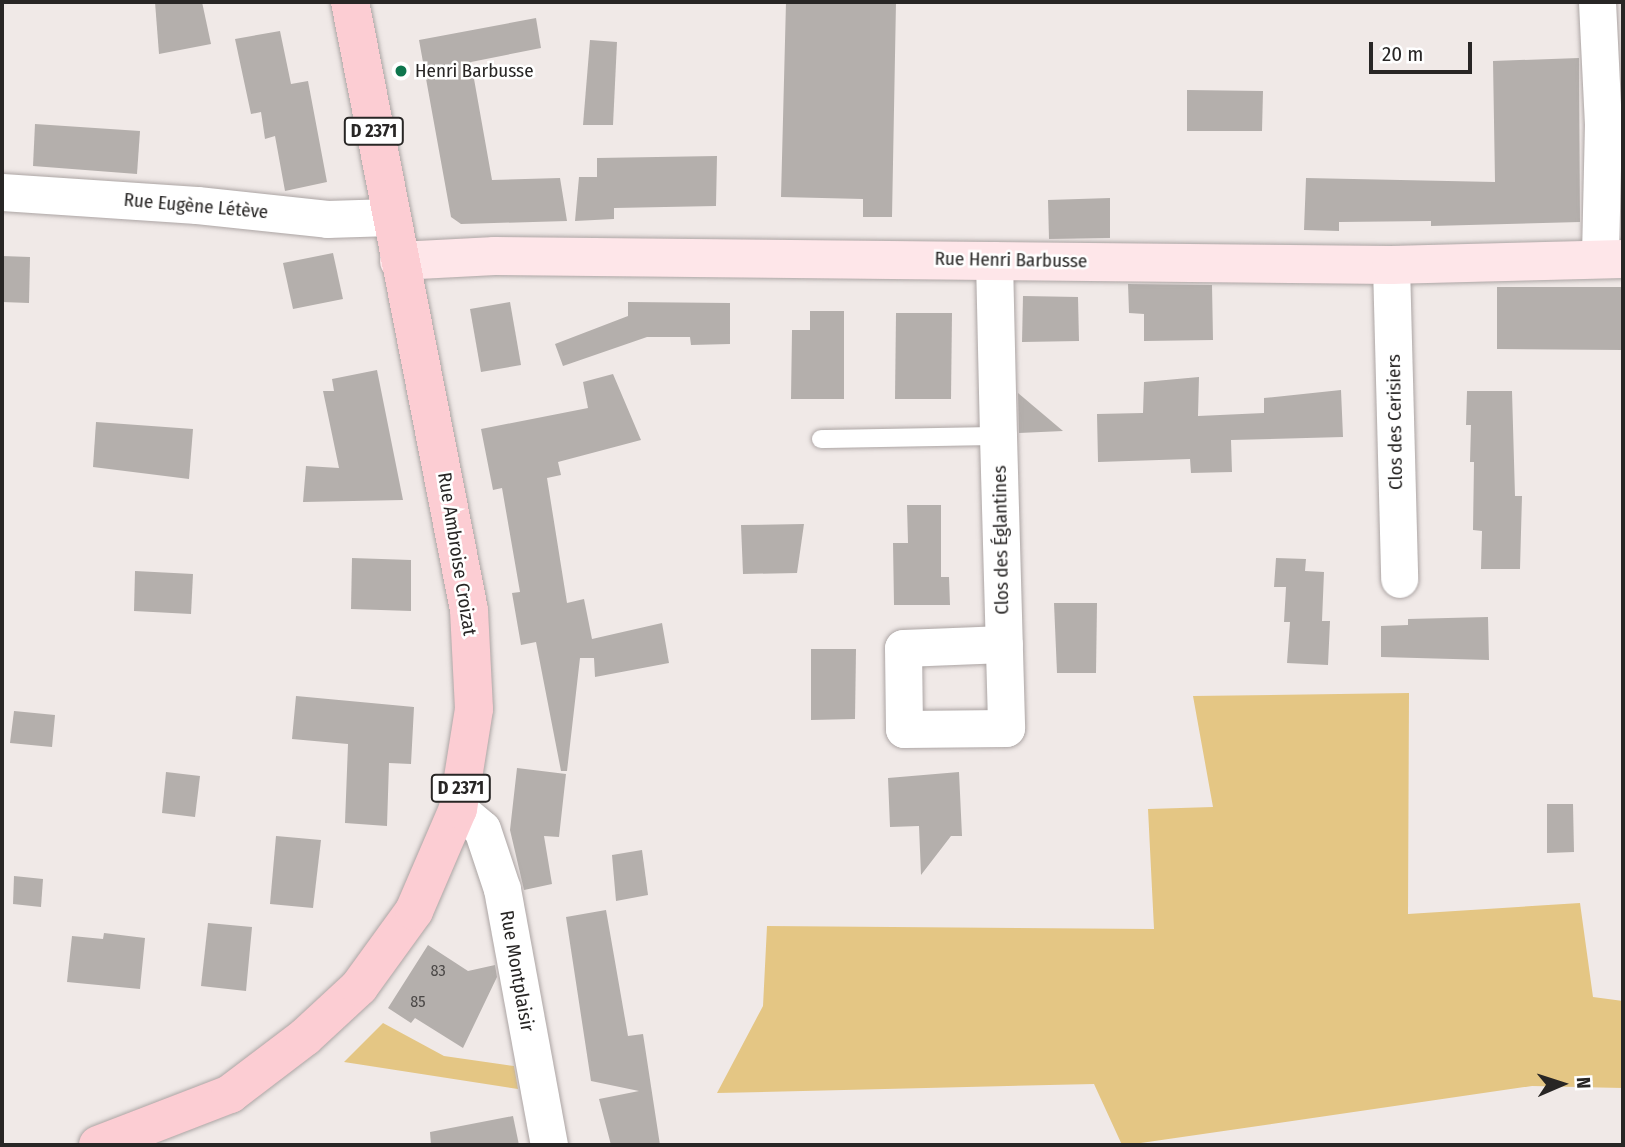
<!DOCTYPE html>
<meta charset="utf-8">
<style>
body{margin:0}
#map{position:relative;width:1625px;height:1147px;overflow:hidden;background:#f0e9e7;font-family:"Fira Sans Condensed",sans-serif}
div>[style]{position:absolute}
[style*='--x']{left:calc(var(--x)*1px);top:calc(var(--y)*1px);width:calc(var(--w)*1px);rotate:calc(var(--a)*1deg)}
.green>*{inset:0;background:#e4c684}
.building>*{inset:0;background:#b4afac}
.roads{filter:drop-shadow(0 0 2px #aca5a4) drop-shadow(0 0 2px #aca5a4)}
.lane>*{height:18px;margin:-9px;padding:0 9px;transform-origin:9px;border-radius:9px;background:#fff}
.street>*{height:37px;margin:-18.5px;padding:0 18.5px;transform-origin:18.5px;border-radius:18.5px;background:#fff}
.secondary>*{height:38px;margin:-19px;padding:0 19px;transform-origin:19px;border-radius:19px;background:#fee6e9}
.primary>*{height:38px;margin:-19px;padding:0 19px;transform-origin:19px;border-radius:19px;background:#fccdd3}
.dots>*{width:19px;height:19px;translate:-50% -50%;box-sizing:border-box;border:4px solid #fff;border-radius:50%}
span{translate:-50% -50%;white-space:nowrap;text-align:center;line-height:1.15;-webkit-text-stroke:5px #fff;paint-order:stroke}
.number-label{font-size:16px;color:#4b4847}
.number-label span{-webkit-text-stroke-width:0}
.shield-label span{padding:2px 5px;background:#fff;border:2px solid;border-radius:5px;-webkit-text-stroke-width:0}
.shield-label{font-size:18px;color:#282625;font-weight:700}
.poi-label{font-size:19px;color:#282625}
.left{translate:0 -50%;text-align:left}
.street-label{font-size:19px;color:#282625}
.frame{position:absolute;inset:0;border:4px solid #282625;pointer-events:none}
.north{position:absolute;left:1527px;top:1049px;width:70px;height:70px;-webkit-text-stroke:5px #fff;paint-order:stroke;rotate:87deg;font-size:19px;font-weight:700;line-height:28px;text-align:center;color:#282625}
.north::after{content:'';display:block;margin:auto;width:24px;height:32px;background:#282625;clip-path:polygon(50% 0,100% 100%,50% 72%,0 100%)}
.scale{position:absolute;left:1369px;top:42px;width:103px;height:32px;box-sizing:border-box;border:4px solid #282625;border-top:0;padding-left:9px;font-size:21px;line-height:24px;white-space:nowrap;color:#282625;-webkit-text-stroke:5px #fff;paint-order:stroke}
</style>
<div id="map">
<div class="green">
<div style="clip-path:polygon(1409px 693px,1408px 914px,1580px 903px,1593px 997px,1623px 1001px,1623px 1088px,1532px 1086px,1127px 1145px,1122px 1145px,1094px 1084px,717px 1093px,763px 1006px,767px 926px,1154px 929px,1148px 809px,1213px 807px,1193px 696px)"></div>
<div style="clip-path:polygon(383px 1023px,444px 1056px,514px 1066px,518px 1089px,344px 1062px)"></div>
</div>
<div class="building">
<div style="clip-path:polygon(155px 2px,202px 2px,211px 44px,159px 54px)"></div>
<div style="clip-path:polygon(786px 2px,896px 2px,892px 217px,863px 217px,863px 199px,781px 197px)"></div>
<div style="clip-path:polygon(536px 18px,541px 48px,471px 62px,492px 180px,560px 178px,567px 221px,461px 224px,451px 217px,419px 40px)"></div>
<div style="clip-path:polygon(280px 31px,291px 84px,308px 81px,327px 182px,285px 191px,275px 136px,265px 139px,261px 112px,251px 114px,235px 39px)"></div>
<div style="clip-path:polygon(590px 40px,617px 42px,613px 125px,583px 125px)"></div>
<div style="clip-path:polygon(1579px 58px,1580px 222px,1431px 226px,1431px 221px,1339px 222px,1339px 231px,1304px 230px,1306px 178px,1495px 182px,1493px 61px)"></div>
<div style="clip-path:polygon(1187px 90px,1263px 91px,1262px 131px,1187px 131px)"></div>
<div style="clip-path:polygon(35px 124px,140px 131px,137px 174px,33px 166px)"></div>
<div style="clip-path:polygon(717px 156px,716px 206px,614px 208px,614px 219px,575px 221px,579px 177px,597px 177px,597px 158px)"></div>
<div style="clip-path:polygon(1110px 198px,1110px 238px,1049px 239px,1048px 200px)"></div>
<div style="clip-path:polygon(333px 253px,343px 299px,293px 309px,283px 263px)"></div>
<div style="clip-path:polygon(2px 256px,30px 257px,29px 303px,2px 302px)"></div>
<div style="clip-path:polygon(1128px 284px,1212px 285px,1213px 340px,1144px 341px,1144px 314px,1129px 313px)"></div>
<div style="clip-path:polygon(1497px 287px,1623px 287px,1622px 350px,1497px 349px)"></div>
<div style="clip-path:polygon(1023px 296px,1078px 297px,1079px 341px,1022px 342px)"></div>
<div style="clip-path:polygon(510px 302px,521px 365px,481px 372px,470px 309px)"></div>
<div style="clip-path:polygon(628px 302px,730px 303px,730px 344px,691px 345px,690px 337px,647px 337px,563px 366px,555px 344px,628px 316px)"></div>
<div style="clip-path:polygon(810px 311px,844px 311px,844px 399px,791px 399px,792px 330px,810px 330px)"></div>
<div style="clip-path:polygon(896px 313px,952px 313px,951px 399px,895px 399px)"></div>
<div style="clip-path:polygon(377px 370px,403px 500px,303px 502px,306px 466px,339px 468px,323px 391px,334px 391px,332px 379px)"></div>
<div style="clip-path:polygon(613px 374px,641px 440px,558px 462px,561px 475px,547px 478px,567px 603px,584px 599px,592px 639px,662px 623px,669px 663px,595px 677px,594px 658px,580px 658px,567px 771px,561px 771px,536px 642px,521px 645px,512px 593px,520px 592px,502px 488px,493px 490px,481px 429px,588px 408px,583px 382px)"></div>
<div style="clip-path:polygon(1199px 377px,1198px 416px,1264px 413px,1264px 398px,1341px 390px,1343px 437px,1231px 440px,1232px 472px,1191px 473px,1190px 459px,1098px 462px,1097px 414px,1143px 413px,1144px 382px)"></div>
<div style="clip-path:polygon(1467px 391px,1512px 391px,1515px 496px,1522px 496px,1520px 569px,1481px 569px,1482px 531px,1473px 530px,1474px 462px,1470px 462px,1471px 425px,1466px 425px)"></div>
<div style="clip-path:polygon(1018px 393px,1063px 431px,1019px 433px)"></div>
<div style="clip-path:polygon(96px 422px,193px 429px,189px 479px,93px 467px)"></div>
<div style="clip-path:polygon(907px 505px,941px 505px,941px 577px,949px 577px,950px 605px,894px 605px,893px 543px,908px 543px)"></div>
<div style="clip-path:polygon(804px 524px,797px 573px,743px 574px,741px 525px)"></div>
<div style="clip-path:polygon(352px 558px,411px 560px,411px 611px,351px 609px)"></div>
<div style="clip-path:polygon(1276px 558px,1306px 559px,1305px 571px,1324px 572px,1322px 621px,1330px 621px,1328px 665px,1287px 663px,1290px 622px,1284px 622px,1286px 587px,1274px 587px)"></div>
<div style="clip-path:polygon(135px 571px,193px 574px,191px 614px,134px 611px)"></div>
<div style="clip-path:polygon(1054px 603px,1097px 603px,1096px 673px,1057px 673px)"></div>
<div style="clip-path:polygon(1488px 617px,1489px 660px,1381px 657px,1381px 626px,1408px 625px,1408px 619px)"></div>
<div style="clip-path:polygon(811px 649px,856px 649px,855px 719px,811px 720px)"></div>
<div style="clip-path:polygon(296px 696px,414px 707px,411px 764px,389px 763px,387px 826px,345px 823px,348px 744px,292px 739px)"></div>
<div style="clip-path:polygon(14px 711px,55px 715px,52px 747px,10px 743px)"></div>
<div style="clip-path:polygon(517px 768px,566px 774px,559px 837px,544px 836px,552px 884px,524px 890px,510px 830px)"></div>
<div style="clip-path:polygon(166px 772px,200px 776px,195px 817px,162px 813px)"></div>
<div style="clip-path:polygon(959px 772px,962px 836px,951px 836px,921px 875px,919px 826px,890px 827px,888px 778px)"></div>
<div style="clip-path:polygon(1547px 804px,1573px 804px,1574px 852px,1547px 853px)"></div>
<div style="clip-path:polygon(276px 836px,321px 840px,313px 908px,270px 904px)"></div>
<div style="clip-path:polygon(642px 850px,648px 895px,616px 901px,612px 855px)"></div>
<div style="clip-path:polygon(14px 876px,43px 879px,41px 907px,13px 904px)"></div>
<div style="clip-path:polygon(606px 910px,628px 1036px,643px 1034px,660px 1145px,611px 1145px,599px 1099px,639px 1091px,591px 1081px,566px 917px)"></div>
<div style="clip-path:polygon(208px 923px,252px 927px,246px 991px,201px 986px)"></div>
<div style="clip-path:polygon(104px 933px,145px 938px,140px 989px,67px 982px,72px 936px,103px 939px)"></div>
<div style="clip-path:polygon(428px 945px,468px 971px,495px 965px,497px 977px,463px 1048px,415px 1018px,411px 1023px,388px 1008px)"></div>
<div style="clip-path:polygon(513px 1116px,519px 1145px,431px 1145px,430px 1132px)"></div>
</div>
<div class="roads">
<div class="lane">
<div style="--x:821;--y:439;--w:177;--a:-1"></div>
</div>
<div class="street">
<div style="--x:1597;--y:2;--w:121;--a:87.2"></div>
<div style="--x:1603;--y:123;--w:135;--a:91.3"></div>
<div style="--x:2;--y:192;--w:195;--a:3.8"></div>
<div style="--x:197;--y:205;--w:131;--a:6.1"></div>
<div style="--x:327;--y:219;--w:64;--a:-1.8"></div>
<div style="--x:994;--y:260;--w:176;--a:88.7"></div>
<div style="--x:998;--y:436;--w:292;--a:88.4"></div>
<div style="--x:1006;--y:728;--w:102;--a:179.4"></div>
<div style="--x:904;--y:729;--w:81;--a:-90.7"></div>
<div style="--x:903;--y:648;--w:101;--a:-2.3"></div>
<div style="--x:1391;--y:265;--w:314;--a:88.5"></div>
<div style="--x:458;--y:809;--w:31;--a:40"></div>
<div style="--x:482;--y:829;--w:63;--a:71.6"></div>
<div style="--x:502;--y:889;--w:260;--a:79.6"></div>
</div>
<div class="secondary">
<div style="--x:399;--y:261;--w:96;--a:-3"></div>
<div style="--x:495;--y:256;--w:896;--a:0.58"></div>
<div style="--x:1391;--y:265;--w:232;--a:-1.5"></div>
</div>
<div class="primary">
<div style="--x:98;--y:1145;--w:142;--a:-21.1"></div>
<div style="--x:230;--y:1094;--w:94;--a:-37.2"></div>
<div style="--x:305;--y:1037;--w:74;--a:-42.8"></div>
<div style="--x:359;--y:987;--w:94;--a:-54.1"></div>
<div style="--x:414;--y:911;--w:111;--a:-66.7"></div>
<div style="--x:458;--y:809;--w:101;--a:-80.9"></div>
<div style="--x:474;--y:709;--w:99;--a:-92.9"></div>
<div style="--x:469;--y:610;--w:620;--a:-101.07"></div>
</div>
</div>
<div class="dots">
<div style="left:401px;top:71px;background:#0e754d"></div>
</div>
<div class="number-label">
<span style="left:438px;top:971px">83</span>
<span style="left:418px;top:1002px">85</span>
</div>
<div class="shield-label">
<span style="left:374px;top:131px">D 2371</span>
<span style="left:461px;top:788px">D 2371</span>
</div>
<div class="poi-label">
<span class="left" style="left:415px;top:71px">Henri Barbusse</span>
</div>
<div class="street-label">
<span style="left:196px;top:206px;rotate:5deg">Rue Eugène Létève</span>
<span style="left:1011px;top:260px;rotate:1deg">Rue Henri Barbusse</span>
<span style="left:1395px;top:422px;rotate:-91deg">Clos des Cerisiers</span>
<span style="left:1001px;top:540px;rotate:-91deg">Clos des Églantines</span>
<span style="left:457px;top:554px;rotate:81deg">Rue Ambroise Croizat</span>
<span style="left:517px;top:971px;rotate:80deg">Rue Montplaisir</span>
</div>
<div class="frame"></div>
<div class="north">N</div>
<div class="scale">20 m</div>
</div>
